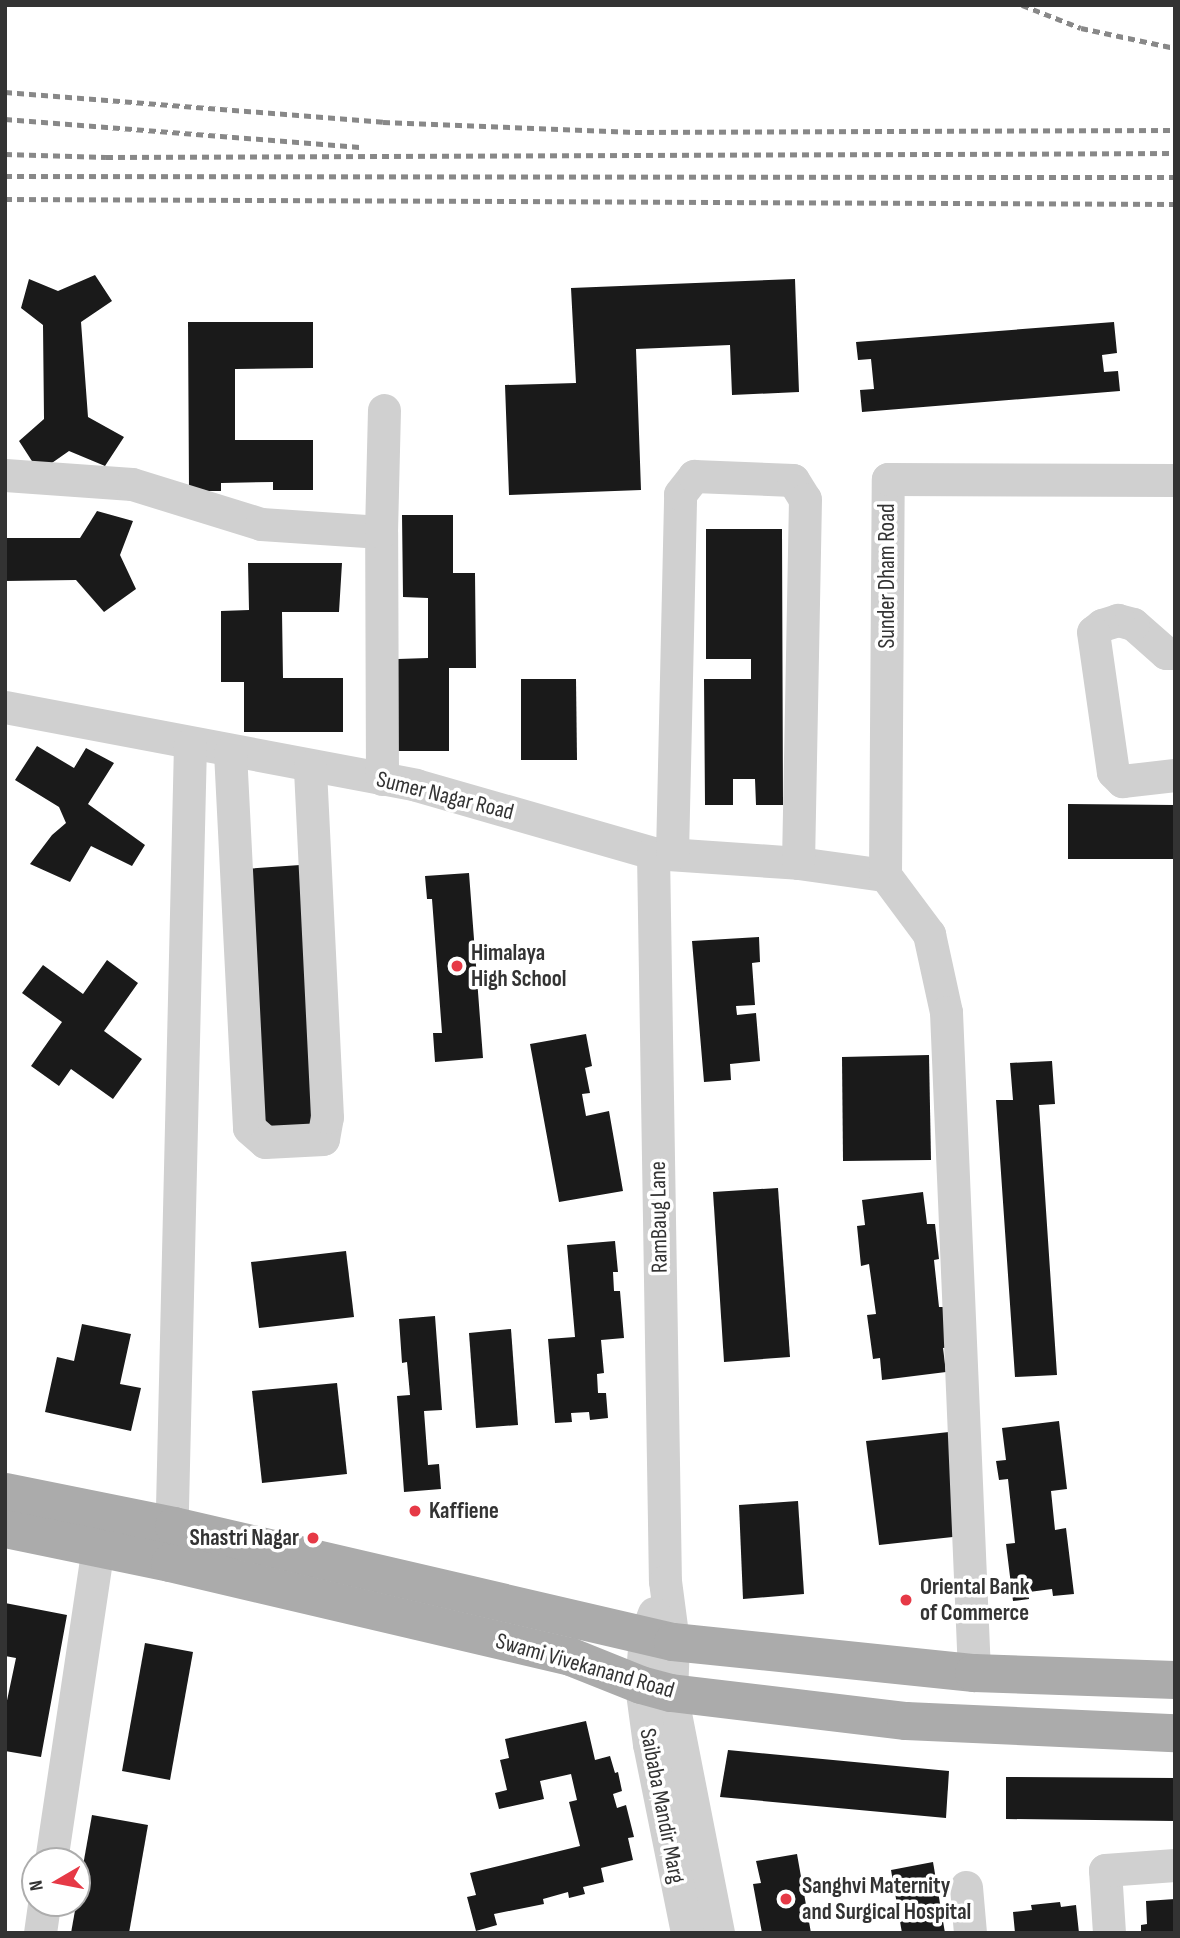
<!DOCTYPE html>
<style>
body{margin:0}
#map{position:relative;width:1180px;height:1938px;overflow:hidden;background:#fff;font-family:"Sofia Sans Condensed",sans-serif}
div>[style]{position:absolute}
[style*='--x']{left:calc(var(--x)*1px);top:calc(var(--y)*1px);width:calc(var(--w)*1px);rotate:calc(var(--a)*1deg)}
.building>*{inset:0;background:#1a1a1a}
.minor>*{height:33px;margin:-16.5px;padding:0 16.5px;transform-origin:16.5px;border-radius:16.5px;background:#d0d0d0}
.major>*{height:38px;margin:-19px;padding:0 19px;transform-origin:19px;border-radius:19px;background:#ababab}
.rail>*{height:5px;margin-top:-2.5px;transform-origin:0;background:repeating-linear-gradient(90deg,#888 0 7px,transparent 0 12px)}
.dots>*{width:19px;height:19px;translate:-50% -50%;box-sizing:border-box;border:4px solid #fff;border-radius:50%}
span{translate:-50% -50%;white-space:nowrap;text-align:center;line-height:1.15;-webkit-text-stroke:7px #fff;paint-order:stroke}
.street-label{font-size:23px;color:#333}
.poi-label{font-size:23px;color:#333;font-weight:700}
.left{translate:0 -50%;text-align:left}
.right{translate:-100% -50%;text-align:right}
.frame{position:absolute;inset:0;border:7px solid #333;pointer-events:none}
.north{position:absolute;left:21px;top:1847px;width:70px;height:70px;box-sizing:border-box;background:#fff;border:2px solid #adadad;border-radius:50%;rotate:260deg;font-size:19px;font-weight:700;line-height:28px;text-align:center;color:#333}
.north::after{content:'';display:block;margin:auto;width:24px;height:32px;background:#e63946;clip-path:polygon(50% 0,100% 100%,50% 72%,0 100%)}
</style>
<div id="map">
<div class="building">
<div style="clip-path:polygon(95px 275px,112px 301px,81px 322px,88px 417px,124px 437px,105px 466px,69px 451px,39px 472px,19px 441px,44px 419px,43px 325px,21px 308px,29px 279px,58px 291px)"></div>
<div style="clip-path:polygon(795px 279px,799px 392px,732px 395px,730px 345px,636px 349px,641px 490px,509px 495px,505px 385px,576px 383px,571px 288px)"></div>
<div style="clip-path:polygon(188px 322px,313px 322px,313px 368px,235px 369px,235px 440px,313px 440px,313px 490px,273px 490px,273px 482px,221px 483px,221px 491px,189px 491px)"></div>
<div style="clip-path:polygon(1114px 322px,1117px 353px,1102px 355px,1104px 372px,1118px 371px,1120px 391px,862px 412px,860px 390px,874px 389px,871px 359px,858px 360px,856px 342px)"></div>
<div style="clip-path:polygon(97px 511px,133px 521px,120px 555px,136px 589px,104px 612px,76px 580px,5px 581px,5px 538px,80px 538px)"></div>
<div style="clip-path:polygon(402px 515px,453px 515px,453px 573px,475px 573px,476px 668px,449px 668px,449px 751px,398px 751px,398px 659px,428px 658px,428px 598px,403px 597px)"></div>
<div style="clip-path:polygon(706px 529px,782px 529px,783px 805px,756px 805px,755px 779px,733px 779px,733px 805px,705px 805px,704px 679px,751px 679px,751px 659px,706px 659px)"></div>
<div style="clip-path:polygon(248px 563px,342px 563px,339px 612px,282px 612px,283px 678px,343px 678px,343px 732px,244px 732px,244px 682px,221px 682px,221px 611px,249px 610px)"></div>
<div style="clip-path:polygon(521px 679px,576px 679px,577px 760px,521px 760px)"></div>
<div style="clip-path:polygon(37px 746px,74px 768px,86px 748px,114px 763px,88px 804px,145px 845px,132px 866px,91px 846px,70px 882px,30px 864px,52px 835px,66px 823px,59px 807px,15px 780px)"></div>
<div style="clip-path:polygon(1068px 804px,1175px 805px,1175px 859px,1068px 859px)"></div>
<div style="clip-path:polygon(300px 865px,317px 1133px,261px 1136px,244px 869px)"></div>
<div style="clip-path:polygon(469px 873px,483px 1058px,435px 1062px,433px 1033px,442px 1033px,432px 899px,427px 899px,425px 876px)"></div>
<div style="clip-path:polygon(759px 937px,760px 962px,752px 963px,755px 1005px,736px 1006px,737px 1015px,756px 1013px,760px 1061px,730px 1064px,731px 1080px,704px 1082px,692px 941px)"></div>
<div style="clip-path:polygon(107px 960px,138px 983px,104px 1031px,142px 1059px,113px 1099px,71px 1069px,59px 1086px,31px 1066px,62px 1022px,22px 993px,43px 965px,83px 994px)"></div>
<div style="clip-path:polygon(586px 1034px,592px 1066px,585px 1068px,590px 1093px,582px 1094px,586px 1116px,609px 1111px,623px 1191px,559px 1202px,530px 1044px)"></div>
<div style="clip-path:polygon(929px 1055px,931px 1160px,843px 1161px,842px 1057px)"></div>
<div style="clip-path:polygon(1052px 1061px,1055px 1104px,1039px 1105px,1057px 1375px,1015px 1377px,996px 1100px,1013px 1100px,1010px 1063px)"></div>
<div style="clip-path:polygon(778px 1188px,790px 1357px,724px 1362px,713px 1192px)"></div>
<div style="clip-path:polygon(923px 1192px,927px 1224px,935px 1224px,939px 1259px,934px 1260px,939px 1307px,945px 1307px,950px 1347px,943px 1348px,946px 1372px,882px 1380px,880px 1358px,873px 1359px,867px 1315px,876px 1314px,869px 1264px,861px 1266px,857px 1226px,865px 1225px,862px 1200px)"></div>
<div style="clip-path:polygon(615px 1241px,618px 1272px,613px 1272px,614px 1291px,620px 1291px,624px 1338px,601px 1340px,604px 1373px,597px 1374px,598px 1393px,606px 1393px,608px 1418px,590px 1420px,589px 1412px,571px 1413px,572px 1422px,555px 1423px,548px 1339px,575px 1337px,567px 1245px)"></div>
<div style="clip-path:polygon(346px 1251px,354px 1317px,259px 1328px,251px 1262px)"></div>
<div style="clip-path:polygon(435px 1316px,442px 1410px,424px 1411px,428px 1465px,439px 1464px,441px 1489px,404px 1492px,397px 1396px,410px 1395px,407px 1362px,402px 1363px,399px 1319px)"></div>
<div style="clip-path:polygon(82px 1324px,131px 1334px,120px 1384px,141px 1388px,131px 1431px,45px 1412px,57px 1357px,74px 1361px)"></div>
<div style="clip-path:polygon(511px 1329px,518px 1425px,476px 1428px,469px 1333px)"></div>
<div style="clip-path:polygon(337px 1383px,347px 1474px,262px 1483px,252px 1391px)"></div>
<div style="clip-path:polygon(1059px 1421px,1067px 1489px,1051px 1491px,1055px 1530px,1066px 1528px,1074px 1594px,1053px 1596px,1052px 1589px,1029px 1592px,1029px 1599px,1013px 1601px,1006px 1544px,1015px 1543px,1008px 1479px,999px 1480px,996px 1461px,1006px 1460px,1002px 1428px)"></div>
<div style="clip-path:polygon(949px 1432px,962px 1536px,879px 1545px,866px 1441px)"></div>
<div style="clip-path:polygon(798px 1501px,804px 1594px,743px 1599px,739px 1505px)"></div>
<div style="clip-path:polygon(5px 1603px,67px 1615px,41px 1757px,5px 1751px,5px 1710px,16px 1658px,5px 1656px)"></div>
<div style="clip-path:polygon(145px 1643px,193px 1652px,170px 1780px,122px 1771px)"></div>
<div style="clip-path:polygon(586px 1721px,595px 1760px,610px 1756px,615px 1773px,618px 1772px,622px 1791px,613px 1794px,617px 1808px,626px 1805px,634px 1837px,628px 1838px,633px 1860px,601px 1868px,604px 1882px,583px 1887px,585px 1894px,569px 1898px,568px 1892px,543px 1899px,544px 1904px,494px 1914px,497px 1925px,476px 1931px,467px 1897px,476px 1895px,470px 1873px,580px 1846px,569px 1802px,577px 1800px,571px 1774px,540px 1781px,544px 1799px,499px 1809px,495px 1793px,507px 1790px,500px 1760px,509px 1758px,505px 1739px)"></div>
<div style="clip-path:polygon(728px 1750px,949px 1771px,946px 1818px,720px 1797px)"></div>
<div style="clip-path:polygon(1006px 1777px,1175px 1778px,1175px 1821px,1006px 1819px)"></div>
<div style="clip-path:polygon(92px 1815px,148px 1825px,129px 1933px,71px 1933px)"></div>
<div style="clip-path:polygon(797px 1854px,811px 1933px,762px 1933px,753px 1884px,761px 1883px,756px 1861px)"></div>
<div style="clip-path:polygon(933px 1862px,945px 1933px,902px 1933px,891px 1870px)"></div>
<div style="clip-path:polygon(1175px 1899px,1175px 1933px,1141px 1933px,1141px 1925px,1147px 1924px,1146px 1901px)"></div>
<div style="clip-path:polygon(1060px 1902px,1061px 1907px,1076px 1905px,1079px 1933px,1015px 1933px,1013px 1912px,1032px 1910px,1031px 1905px)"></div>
</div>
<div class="minor">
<div style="--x:5;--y:475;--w:127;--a:4.1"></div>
<div style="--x:132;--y:484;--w:135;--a:17.2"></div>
<div style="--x:261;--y:524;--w:120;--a:3.8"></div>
<div style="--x:1175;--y:653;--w:9;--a:180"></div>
<div style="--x:1166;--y:653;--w:44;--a:-138.7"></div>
<div style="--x:1133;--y:624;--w:16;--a:-165"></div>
<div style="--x:1118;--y:620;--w:17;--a:163"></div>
<div style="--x:1102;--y:625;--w:11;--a:142"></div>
<div style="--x:1093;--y:632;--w:141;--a:81.9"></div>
<div style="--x:1113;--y:772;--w:13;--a:45"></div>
<div style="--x:1122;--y:781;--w:53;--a:-6.5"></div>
<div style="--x:5;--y:707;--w:418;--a:10.7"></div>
<div style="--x:416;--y:785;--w:247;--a:16"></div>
<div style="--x:653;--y:853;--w:145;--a:3.9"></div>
<div style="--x:798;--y:863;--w:88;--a:7.9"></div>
<div style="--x:230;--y:752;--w:376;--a:87.1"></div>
<div style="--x:249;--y:1128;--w:21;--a:41"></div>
<div style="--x:265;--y:1142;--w:58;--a:-3"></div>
<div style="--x:323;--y:1139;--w:22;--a:-80"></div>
<div style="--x:327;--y:1117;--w:351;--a:-92.8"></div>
<div style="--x:382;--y:779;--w:247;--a:-90.2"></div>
<div style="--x:381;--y:532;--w:122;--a:-88.6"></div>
<div style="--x:653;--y:853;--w:728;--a:89.06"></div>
<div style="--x:665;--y:1581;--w:62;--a:82.5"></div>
<div style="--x:673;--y:1642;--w:51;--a:92.2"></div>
<div style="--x:671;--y:1693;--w:245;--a:78.9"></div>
<div style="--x:672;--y:854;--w:360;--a:-88.7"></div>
<div style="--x:680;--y:494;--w:23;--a:-52"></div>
<div style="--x:694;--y:476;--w:99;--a:2.3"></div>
<div style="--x:793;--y:480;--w:22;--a:58"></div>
<div style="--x:805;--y:499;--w:364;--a:91.1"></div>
<div style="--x:885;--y:875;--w:74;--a:53.3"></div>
<div style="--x:929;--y:934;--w:80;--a:77.7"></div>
<div style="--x:946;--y:1012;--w:662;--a:87.57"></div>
<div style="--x:885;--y:875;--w:396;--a:-89.6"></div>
<div style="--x:888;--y:479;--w:287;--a:0.2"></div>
<div style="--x:171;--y:1550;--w:806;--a:-88.65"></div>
<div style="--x:654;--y:1613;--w:26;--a:111"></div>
<div style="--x:645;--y:1637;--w:48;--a:94.8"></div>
<div style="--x:641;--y:1685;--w:60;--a:82.3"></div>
<div style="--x:649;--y:1744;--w:193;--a:78.6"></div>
<div style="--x:51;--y:1861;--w:317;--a:-81.5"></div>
<div style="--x:966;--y:1887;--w:46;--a:85"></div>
<div style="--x:40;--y:1933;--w:30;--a:-82"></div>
<div style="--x:1109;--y:1933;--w:63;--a:-93.6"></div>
<div style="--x:1105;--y:1870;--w:70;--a:-4.1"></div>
</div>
<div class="major">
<div style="--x:5;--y:1492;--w:172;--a:11.4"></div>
<div style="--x:174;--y:1526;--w:512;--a:13.09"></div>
<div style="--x:673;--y:1642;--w:303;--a:5.9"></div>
<div style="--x:974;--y:1673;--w:201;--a:2"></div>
<div style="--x:5;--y:1529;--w:168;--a:11.6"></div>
<div style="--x:170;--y:1563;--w:412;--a:13.2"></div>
<div style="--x:571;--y:1657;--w:75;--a:21.8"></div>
<div style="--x:641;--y:1685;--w:31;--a:15"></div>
<div style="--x:671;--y:1693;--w:237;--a:6.8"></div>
<div style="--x:906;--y:1721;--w:269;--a:2.6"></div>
</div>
<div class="rail">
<div style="--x:1022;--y:5;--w:63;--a:21.3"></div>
<div style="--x:1081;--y:28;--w:96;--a:12"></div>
<div style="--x:5;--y:92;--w:379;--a:4.5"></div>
<div style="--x:383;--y:122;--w:252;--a:2.3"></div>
<div style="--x:635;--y:132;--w:540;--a:-0.21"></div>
<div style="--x:5;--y:119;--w:356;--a:4.5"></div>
<div style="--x:5;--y:154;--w:101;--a:1.7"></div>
<div style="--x:106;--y:157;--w:1069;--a:-0.21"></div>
<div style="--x:5;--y:176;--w:1170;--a:0.05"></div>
<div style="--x:5;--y:199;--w:1170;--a:0.24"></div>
</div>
<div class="dots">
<div style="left:457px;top:966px;background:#e63946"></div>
<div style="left:415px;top:1511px;background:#e63946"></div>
<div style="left:313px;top:1538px;background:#e63946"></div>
<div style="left:906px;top:1600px;background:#e63946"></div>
<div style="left:786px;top:1899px;background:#e63946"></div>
</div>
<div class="street-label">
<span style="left:887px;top:576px;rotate:-90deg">Sunder Dham Road</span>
<span style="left:445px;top:796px;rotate:14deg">Sumer Nagar Road</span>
<span style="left:659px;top:1217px;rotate:-91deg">RamBaug Lane</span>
<span style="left:585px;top:1666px;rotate:16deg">Swami Vivekanand Road</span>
<span style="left:662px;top:1806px;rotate:79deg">Saibaba Mandir Marg</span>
</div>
<div class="poi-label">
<span class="left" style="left:471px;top:966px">Himalaya<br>High School</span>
<span class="left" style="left:429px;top:1511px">Kaffiene</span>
<span class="right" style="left:299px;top:1538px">Shastri Nagar</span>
<span class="left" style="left:920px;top:1600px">Oriental Bank<br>of Commerce</span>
<span class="left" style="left:802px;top:1899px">Sanghvi Maternity<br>and Surgical Hospital</span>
</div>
<div class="frame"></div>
<div class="north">N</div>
</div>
